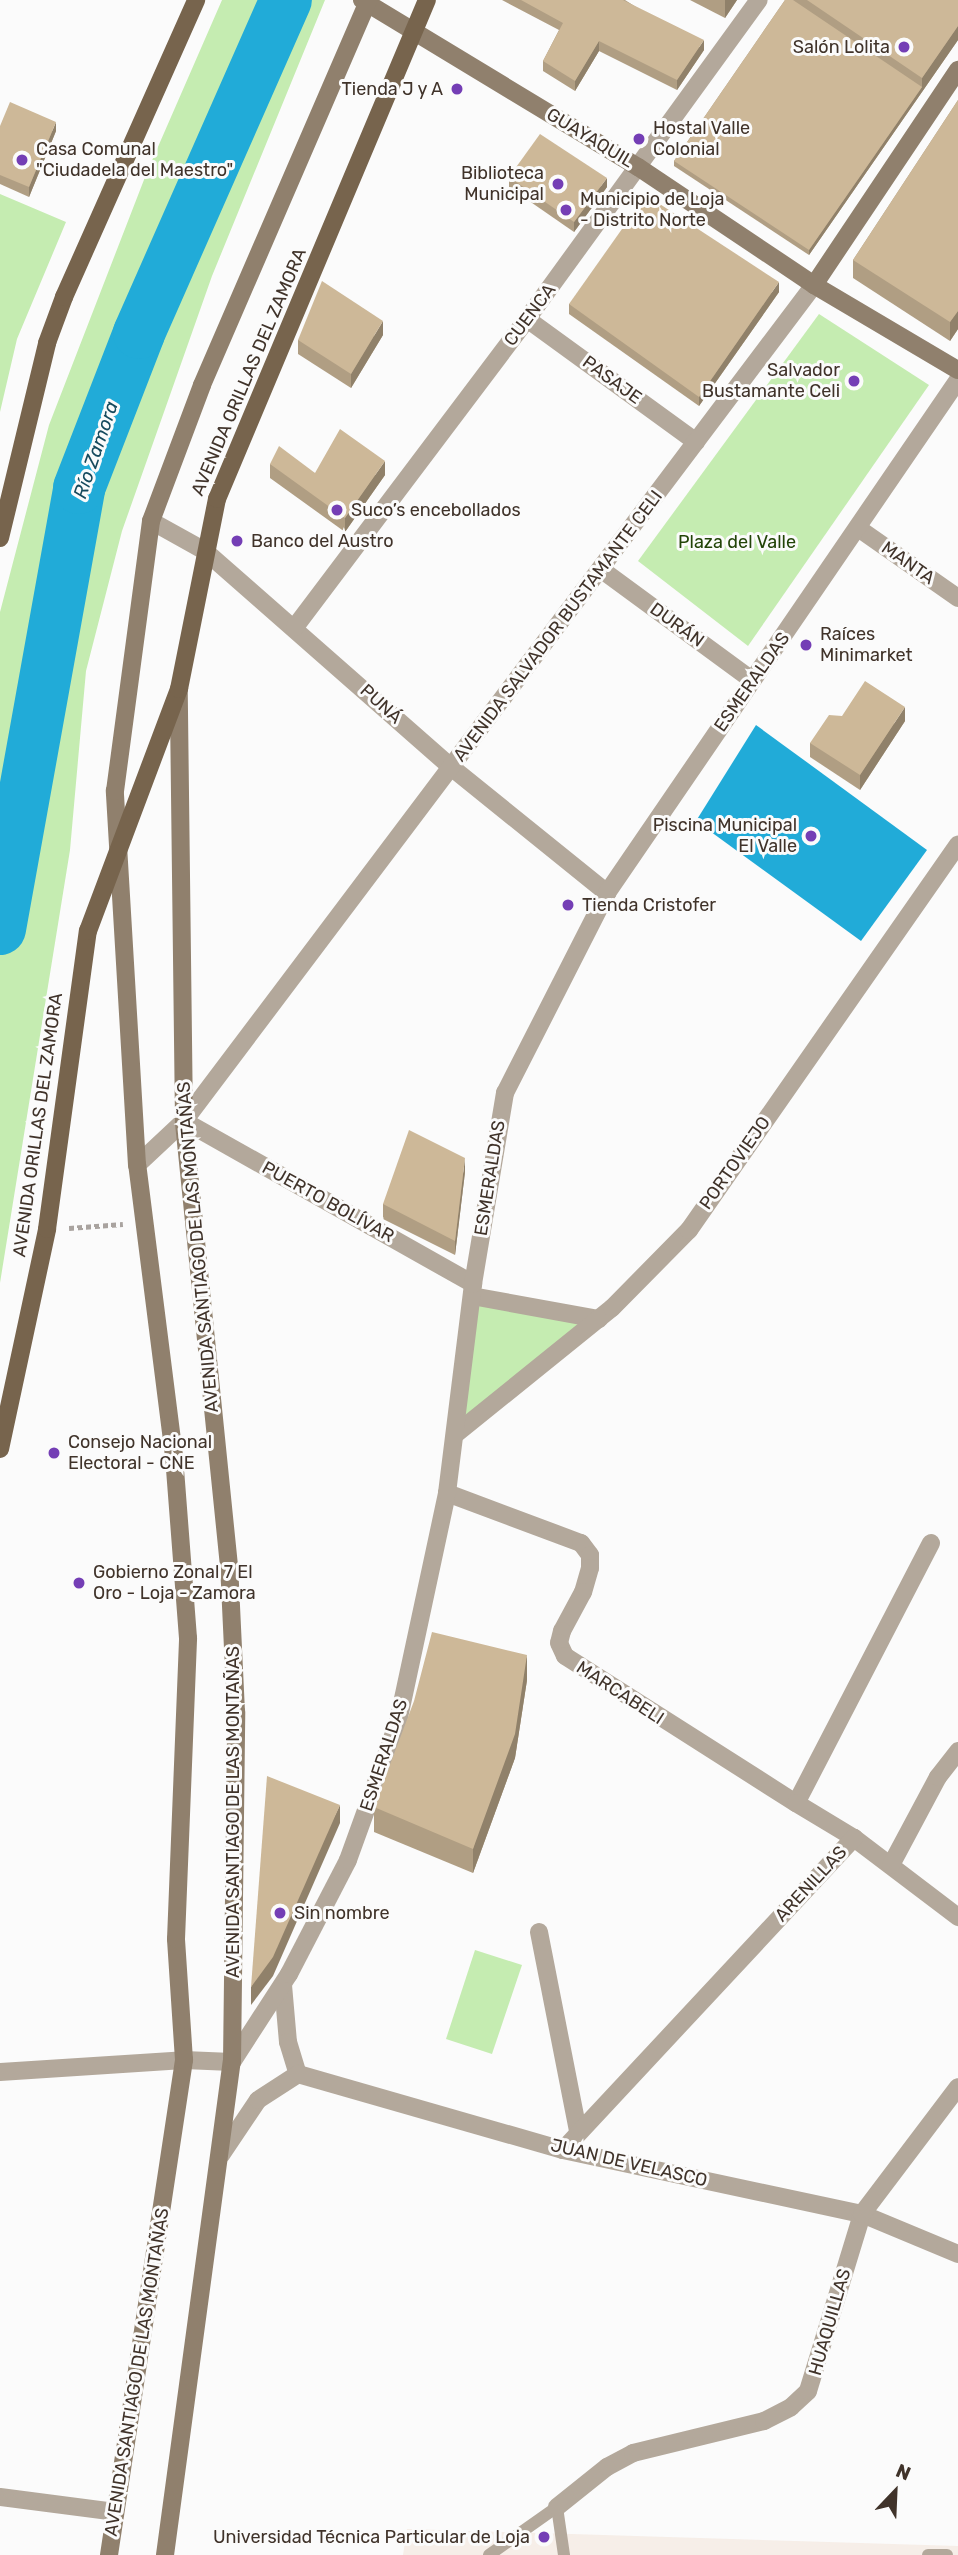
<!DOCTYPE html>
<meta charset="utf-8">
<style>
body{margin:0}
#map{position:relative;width:958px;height:2555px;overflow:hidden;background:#fbfbfb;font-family:Rubik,sans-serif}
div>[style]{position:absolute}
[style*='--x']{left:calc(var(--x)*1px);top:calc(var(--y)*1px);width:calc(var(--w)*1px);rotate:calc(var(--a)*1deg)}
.built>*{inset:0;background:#f6eee8}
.green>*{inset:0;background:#c5ecb1}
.water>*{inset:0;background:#21abd8}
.river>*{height:52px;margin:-26px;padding:0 26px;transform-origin:26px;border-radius:26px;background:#21abd8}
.path>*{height:4.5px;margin-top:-2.25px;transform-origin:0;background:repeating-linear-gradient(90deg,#a9a39f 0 5px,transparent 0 8.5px)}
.service>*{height:12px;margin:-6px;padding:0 6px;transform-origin:6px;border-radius:6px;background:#b3a89b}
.pedestrian>*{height:18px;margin:-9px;padding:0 9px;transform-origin:9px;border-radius:9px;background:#b3a89b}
.minor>*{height:18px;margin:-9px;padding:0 9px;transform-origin:9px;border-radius:9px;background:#b3a89b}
.secondary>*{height:18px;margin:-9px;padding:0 9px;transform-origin:9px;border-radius:9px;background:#90806d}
.primary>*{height:18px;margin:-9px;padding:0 9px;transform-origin:9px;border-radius:9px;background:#77644d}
.wall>*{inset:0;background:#b09e83}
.shaded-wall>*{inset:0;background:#90816a}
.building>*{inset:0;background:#cdb898}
.dots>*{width:19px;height:19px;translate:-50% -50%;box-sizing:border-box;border:4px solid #fbfbfb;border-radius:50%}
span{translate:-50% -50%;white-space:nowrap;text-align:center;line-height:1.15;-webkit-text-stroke:6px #fbfbfb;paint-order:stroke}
.poi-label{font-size:18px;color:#40332a}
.right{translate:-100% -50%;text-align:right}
.left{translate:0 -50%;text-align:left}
.street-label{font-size:18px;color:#40332a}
.park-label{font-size:18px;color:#224408}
.water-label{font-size:19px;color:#164a5d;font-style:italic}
.north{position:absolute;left:860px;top:2457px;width:70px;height:70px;-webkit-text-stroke:5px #fbfbfb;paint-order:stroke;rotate:23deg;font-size:19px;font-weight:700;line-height:28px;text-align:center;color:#40332a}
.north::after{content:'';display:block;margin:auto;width:24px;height:32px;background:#40332a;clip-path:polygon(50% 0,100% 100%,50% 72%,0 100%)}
</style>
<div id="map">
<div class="built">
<div style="clip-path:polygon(407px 2529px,958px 2546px,958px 2555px,403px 2555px)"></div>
</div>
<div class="green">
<div style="clip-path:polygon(222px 0,325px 0,212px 276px,122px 531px,86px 671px,70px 850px,0 1283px,0 612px,49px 425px,147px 172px)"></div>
<div style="clip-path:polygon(0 194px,66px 222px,17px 339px,0 412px)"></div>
<div style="clip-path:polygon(819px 314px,929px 385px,748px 646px,638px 561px)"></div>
<div style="clip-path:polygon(472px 1296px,599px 1319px,457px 1433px)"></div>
<div style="clip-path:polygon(475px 1950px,522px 1965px,492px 2054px,446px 2039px)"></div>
</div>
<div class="water">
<div style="clip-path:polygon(756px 725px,927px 850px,861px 941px,696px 821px)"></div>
</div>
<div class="river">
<div style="--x:0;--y:929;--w:448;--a:-79.8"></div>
<div style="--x:79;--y:488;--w:166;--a:-68.8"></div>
<div style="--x:139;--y:333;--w:364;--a:-66.2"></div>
</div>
<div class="path">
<div style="--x:69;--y:1228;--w:54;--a:-4.2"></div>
</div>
<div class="service">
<div style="--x:489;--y:2555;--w:83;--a:-35.2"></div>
<div style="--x:557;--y:2507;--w:49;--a:81.7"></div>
<div style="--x:928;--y:2555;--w:19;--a:0"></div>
</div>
<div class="pedestrian">
<div style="--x:472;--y:1296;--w:129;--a:10.3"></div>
</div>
<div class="minor">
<div style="--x:527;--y:319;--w:209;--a:36"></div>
<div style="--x:151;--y:521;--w:62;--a:29.1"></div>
<div style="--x:205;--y:551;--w:327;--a:41.3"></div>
<div style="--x:451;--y:767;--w:201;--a:38.9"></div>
<div style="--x:858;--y:528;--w:122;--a:35"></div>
<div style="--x:602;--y:570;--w:186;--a:36.3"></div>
<div style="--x:295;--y:627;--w:386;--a:-53"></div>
<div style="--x:527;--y:319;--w:394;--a:-54"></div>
<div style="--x:184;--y:1121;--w:332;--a:29.4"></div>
<div style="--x:137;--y:1165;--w:64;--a:-43.1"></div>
<div style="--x:184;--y:1121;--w:1047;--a:-53"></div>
<div style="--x:457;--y:1433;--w:199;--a:-38.9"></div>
<div style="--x:612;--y:1308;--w:110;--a:-45.4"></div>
<div style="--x:689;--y:1230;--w:470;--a:-55.1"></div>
<div style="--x:447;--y:1493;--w:143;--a:20.5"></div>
<div style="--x:581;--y:1543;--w:15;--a:53"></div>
<div style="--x:590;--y:1555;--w:13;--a:90"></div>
<div style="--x:590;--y:1568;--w:25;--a:106"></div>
<div style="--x:583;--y:1592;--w:44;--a:118.3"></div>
<div style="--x:562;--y:1631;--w:12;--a:104"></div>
<div style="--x:559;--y:1643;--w:14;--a:65"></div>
<div style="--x:565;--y:1656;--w:274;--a:32.5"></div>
<div style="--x:931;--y:1543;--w:293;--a:117.4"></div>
<div style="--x:796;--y:1803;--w:68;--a:31.1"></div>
<div style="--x:854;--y:1838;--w:131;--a:37.2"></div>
<div style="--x:891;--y:1865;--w:100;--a:-61.9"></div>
<div style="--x:938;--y:1777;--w:33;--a:-52"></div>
<div style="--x:539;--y:1932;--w:203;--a:78.9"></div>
<div style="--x:283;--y:1985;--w:57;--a:85"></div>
<div style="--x:288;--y:2042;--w:34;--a:73"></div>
<div style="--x:0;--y:2072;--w:184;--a:-3.7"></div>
<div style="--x:184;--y:2060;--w:48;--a:2.4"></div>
<div style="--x:232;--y:2062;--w:105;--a:-57.1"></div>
<div style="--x:289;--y:1974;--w:128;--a:-62.6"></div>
<div style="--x:348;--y:1860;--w:147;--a:-70.1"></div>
<div style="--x:398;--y:1722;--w:234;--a:-77.9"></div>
<div style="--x:447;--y:1493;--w:211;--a:-82.9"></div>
<div style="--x:473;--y:1284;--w:194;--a:-80.5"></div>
<div style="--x:505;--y:1093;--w:225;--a:-63"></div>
<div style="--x:607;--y:893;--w:622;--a:-55.62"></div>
<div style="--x:563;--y:2150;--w:427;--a:-47"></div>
<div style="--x:221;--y:2155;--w:66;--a:-56.1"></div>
<div style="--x:258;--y:2100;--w:48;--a:-33"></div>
<div style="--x:298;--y:2074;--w:276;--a:16"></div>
<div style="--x:563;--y:2150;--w:306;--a:12.1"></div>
<div style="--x:862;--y:2214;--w:104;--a:22.6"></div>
<div style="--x:0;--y:2497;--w:116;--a:7.4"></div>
<div style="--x:557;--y:2507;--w:64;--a:-38.7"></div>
<div style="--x:607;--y:2467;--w:30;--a:-28"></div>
<div style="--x:633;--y:2453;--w:135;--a:-13.7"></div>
<div style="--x:764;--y:2421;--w:30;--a:-27"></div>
<div style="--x:791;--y:2407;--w:23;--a:-43"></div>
<div style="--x:808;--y:2391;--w:185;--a:-73"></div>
<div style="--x:862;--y:2214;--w:159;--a:-52.9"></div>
</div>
<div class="secondary">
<div style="--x:362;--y:0;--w:323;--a:31.2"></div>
<div style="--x:638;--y:167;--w:212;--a:33.8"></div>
<div style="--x:814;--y:285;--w:167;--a:30.6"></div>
<div style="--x:814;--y:285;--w:259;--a:-56.2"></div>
<div style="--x:109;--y:2555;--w:501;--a:-81.38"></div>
<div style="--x:184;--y:2060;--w:121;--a:-93.8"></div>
<div style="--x:176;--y:1939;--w:301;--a:-87.7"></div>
<div style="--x:188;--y:1638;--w:183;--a:-94.4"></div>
<div style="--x:174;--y:1456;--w:293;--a:-97.2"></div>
<div style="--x:137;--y:1165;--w:375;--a:-93.4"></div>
<div style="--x:115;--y:791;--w:272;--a:-82.4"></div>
<div style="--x:151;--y:521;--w:145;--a:-69.4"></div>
<div style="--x:202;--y:385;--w:420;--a:-66.6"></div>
<div style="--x:165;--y:2555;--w:498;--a:-82.3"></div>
<div style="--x:232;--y:2062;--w:350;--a:-89.3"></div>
<div style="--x:236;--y:1712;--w:146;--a:-92.7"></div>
<div style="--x:229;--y:1566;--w:447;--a:-95.8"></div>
<div style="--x:184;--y:1121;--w:428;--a:-90.7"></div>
</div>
<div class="primary">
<div style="--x:0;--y:538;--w:201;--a:-76.4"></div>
<div style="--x:47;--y:343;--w:49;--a:-69.7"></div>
<div style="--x:64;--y:297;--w:325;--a:-66"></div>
<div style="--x:0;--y:1449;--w:225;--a:-77.9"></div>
<div style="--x:47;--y:1229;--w:301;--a:-82.2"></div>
<div style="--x:88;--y:931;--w:259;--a:-69.4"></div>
<div style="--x:179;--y:689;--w:194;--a:-78.7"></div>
<div style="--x:217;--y:499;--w:541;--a:-67.18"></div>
</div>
<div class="wall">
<div style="clip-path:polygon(502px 0,625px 0,704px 50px,677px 90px,599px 51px,575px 91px,543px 71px,543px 61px,559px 30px)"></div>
<div style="clip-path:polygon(690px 0,737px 0,725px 18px)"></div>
<div style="clip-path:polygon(785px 0,958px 0,958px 40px,809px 255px,674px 166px,674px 161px)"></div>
<div style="clip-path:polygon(958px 100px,958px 329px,950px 341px,853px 278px,853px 260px)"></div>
<div style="clip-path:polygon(0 126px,56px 131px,29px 197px,0 184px)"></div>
<div style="clip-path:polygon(509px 177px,607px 187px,574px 232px,509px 187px)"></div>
<div style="clip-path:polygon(779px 292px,699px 406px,569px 314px,569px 304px)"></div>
<div style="clip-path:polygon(383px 335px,351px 388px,298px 354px,298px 340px)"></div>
<div style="clip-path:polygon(270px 464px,315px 473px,385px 475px,345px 532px,270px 478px)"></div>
<div style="clip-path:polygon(905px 721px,860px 790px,810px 757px,810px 743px)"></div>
<div style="clip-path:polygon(465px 1172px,455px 1255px,383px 1219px,383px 1204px)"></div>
<div style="clip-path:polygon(527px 1680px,515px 1758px,473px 1873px,374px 1832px,374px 1807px)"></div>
</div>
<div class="shaded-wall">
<div style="clip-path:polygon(725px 0,737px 0,725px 18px)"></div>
<div style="clip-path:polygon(958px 26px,958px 40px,809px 255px,809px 250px,922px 87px,922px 78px)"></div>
<div style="clip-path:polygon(704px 40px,704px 50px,677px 90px,677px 80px)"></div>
<div style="clip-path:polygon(599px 41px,599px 51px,575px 91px,575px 81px)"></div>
<div style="clip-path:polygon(56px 122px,56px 131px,29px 197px,29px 187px)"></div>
<div style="clip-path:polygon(607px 178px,607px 187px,574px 232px,574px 222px)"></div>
<div style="clip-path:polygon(779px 282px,779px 292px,699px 406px,699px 397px)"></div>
<div style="clip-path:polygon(958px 311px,958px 329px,950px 341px,950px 322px)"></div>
<div style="clip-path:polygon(383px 321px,383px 335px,351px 388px,351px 374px)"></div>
<div style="clip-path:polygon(385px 461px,385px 475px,345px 532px,345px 518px)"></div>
<div style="clip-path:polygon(905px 707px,905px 721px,860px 790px,860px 775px)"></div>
<div style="clip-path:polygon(465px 1158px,465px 1172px,455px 1255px,455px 1241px)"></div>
<div style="clip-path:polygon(527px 1655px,527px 1680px,515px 1758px,473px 1873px,473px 1849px)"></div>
<div style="clip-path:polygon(340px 1805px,340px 1823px,273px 1976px,251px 2005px,251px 1987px)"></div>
</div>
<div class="building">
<div style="clip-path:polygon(521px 0,623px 0,704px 40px,677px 80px,599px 41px,575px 81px,543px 61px,563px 23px)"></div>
<div style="clip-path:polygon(785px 0,793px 0,922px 87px,809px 250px,674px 161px)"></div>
<div style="clip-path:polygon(807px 0,958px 0,958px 26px,922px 78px)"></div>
<div style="clip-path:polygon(958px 100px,958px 311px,950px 322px,853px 260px)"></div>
<div style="clip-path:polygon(10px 102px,56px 122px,29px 187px,0 175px,0 126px)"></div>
<div style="clip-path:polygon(540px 134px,607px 178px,574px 222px,509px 177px)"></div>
<div style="clip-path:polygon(646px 195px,779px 282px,699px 397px,569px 304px)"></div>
<div style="clip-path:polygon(322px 281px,383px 321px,351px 374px,298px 340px)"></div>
<div style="clip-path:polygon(340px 429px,385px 461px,345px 518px,270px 464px,279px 446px,315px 473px)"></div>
<div style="clip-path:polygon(865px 681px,905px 707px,860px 775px,810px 743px,829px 715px,842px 716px)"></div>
<div style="clip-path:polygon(409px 1130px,465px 1158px,455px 1241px,383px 1204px)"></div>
<div style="clip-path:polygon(432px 1632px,527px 1655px,515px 1734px,473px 1849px,374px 1807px,414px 1701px)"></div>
<div style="clip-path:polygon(267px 1776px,340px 1805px,273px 1957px,251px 1987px)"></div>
</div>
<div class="dots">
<div style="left:904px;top:47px;background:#743eb5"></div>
<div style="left:457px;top:89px;background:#743eb5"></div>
<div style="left:639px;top:139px;background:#743eb5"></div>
<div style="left:22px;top:160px;background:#743eb5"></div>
<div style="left:558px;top:184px;background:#743eb5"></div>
<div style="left:566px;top:210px;background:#743eb5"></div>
<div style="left:854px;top:381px;background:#743eb5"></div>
<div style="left:337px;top:510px;background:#743eb5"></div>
<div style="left:237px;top:541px;background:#743eb5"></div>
<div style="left:806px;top:645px;background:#743eb5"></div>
<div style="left:811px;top:836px;background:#743eb5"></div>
<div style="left:568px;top:905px;background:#743eb5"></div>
<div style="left:54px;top:1453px;background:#743eb5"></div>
<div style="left:79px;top:1583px;background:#743eb5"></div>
<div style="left:280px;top:1913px;background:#743eb5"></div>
<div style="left:544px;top:2537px;background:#743eb5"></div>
</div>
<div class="poi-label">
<span class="right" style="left:890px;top:47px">Salón Lolita</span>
<span class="right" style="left:443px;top:89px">Tienda J y A</span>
<span class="left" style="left:653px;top:139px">Hostal Valle<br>Colonial</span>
<span class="left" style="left:36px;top:160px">Casa Comunal<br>"Ciudadela del Maestro"</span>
<span class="right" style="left:544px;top:184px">Biblioteca<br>Municipal</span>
<span class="left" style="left:580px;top:210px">Municipio de Loja<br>- Distrito Norte</span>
<span class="right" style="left:840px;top:381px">Salvador<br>Bustamante Celi</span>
<span class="left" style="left:351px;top:510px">Suco’s encebollados</span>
<span class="left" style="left:251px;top:541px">Banco del Austro</span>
<span class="left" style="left:820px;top:645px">Raíces<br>Minimarket</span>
<span class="right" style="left:797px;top:836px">Piscina Municipal<br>El Valle</span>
<span class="left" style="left:582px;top:905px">Tienda Cristofer</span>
<span class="left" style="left:68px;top:1453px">Consejo Nacional<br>Electoral - CNE</span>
<span class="left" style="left:93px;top:1583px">Gobierno Zonal 7 El<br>Oro - Loja - Zamora</span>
<span class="left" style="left:294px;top:1913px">Sin nombre</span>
<span class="right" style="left:530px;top:2537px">Universidad Técnica Particular de Loja</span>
</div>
<div class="street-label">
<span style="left:590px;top:138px;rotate:31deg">GUAYAQUIL</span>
<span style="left:530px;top:315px;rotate:-53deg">CUENCA</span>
<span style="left:249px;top:372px;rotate:-67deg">AVENIDA ORILLAS DEL ZAMORA</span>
<span style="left:612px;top:380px;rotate:36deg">PASAJE</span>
<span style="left:908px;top:563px;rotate:35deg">MANTA</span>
<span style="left:677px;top:625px;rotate:36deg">DURÁN</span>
<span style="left:558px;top:626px;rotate:-53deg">AVENIDA SALVADOR BUSTAMANTE CELI</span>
<span style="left:752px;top:682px;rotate:-55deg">ESMERALDAS</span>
<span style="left:381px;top:704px;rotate:42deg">PUNÁ</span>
<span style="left:38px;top:1125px;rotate:-82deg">AVENIDA ORILLAS DEL ZAMORA</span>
<span style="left:735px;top:1163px;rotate:-55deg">PORTOVIEJO</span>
<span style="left:490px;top:1178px;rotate:-81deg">ESMERALDAS</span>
<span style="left:328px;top:1202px;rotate:29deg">PUERTO BOLÍVAR</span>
<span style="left:198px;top:1247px;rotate:-95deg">AVENIDA SANTIAGO DE LAS MONTAÑAS</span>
<span style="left:620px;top:1693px;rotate:33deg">MARCABELI</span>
<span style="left:384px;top:1755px;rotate:-72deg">ESMERALDAS</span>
<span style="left:233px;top:1812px;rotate:-90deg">AVENIDA SANTIAGO DE LAS MONTAÑAS</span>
<span style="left:811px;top:1884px;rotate:-47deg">ARENILLAS</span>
<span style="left:629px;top:2163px;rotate:13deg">JUAN DE VELASCO</span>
<span style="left:830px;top:2322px;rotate:-74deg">HUAQUILLAS</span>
<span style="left:137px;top:2372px;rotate:-81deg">AVENIDA SANTIAGO DE LAS MONTAÑAS</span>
</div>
<div class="park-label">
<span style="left:737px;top:542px">Plaza del Valle</span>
</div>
<div class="water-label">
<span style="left:96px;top:450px;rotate:-71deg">Río Zamora</span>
</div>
<div class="north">N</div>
</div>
